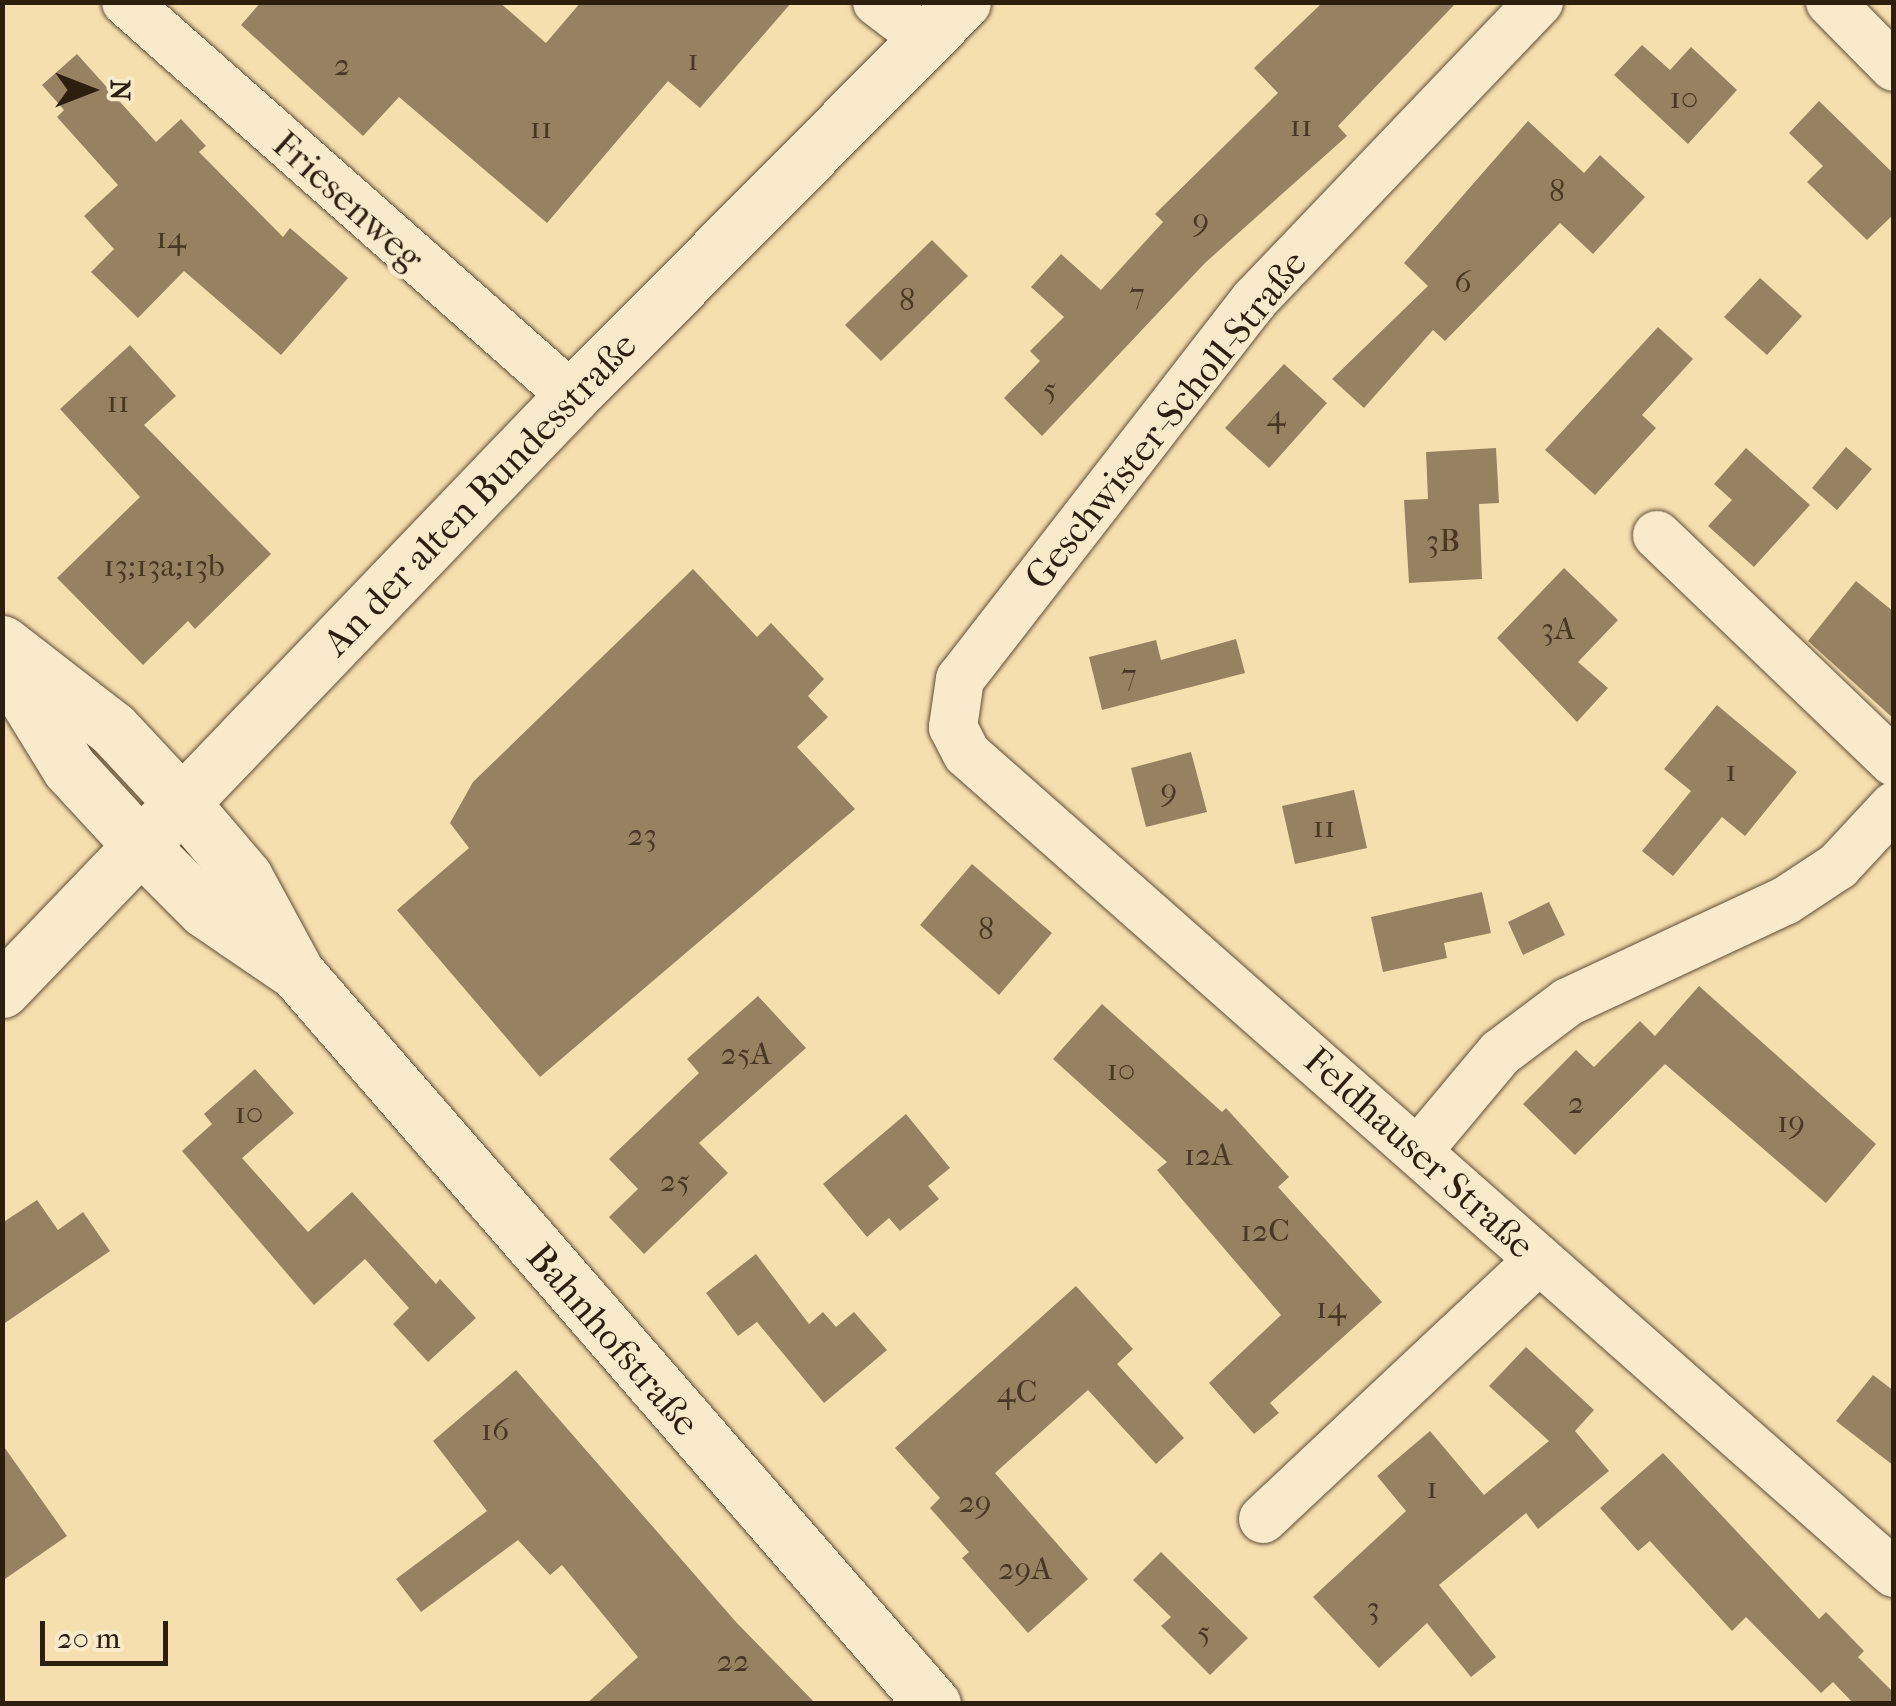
<!DOCTYPE html>
<meta charset="utf-8">
<style>
body{margin:0}
#map{position:relative;width:1896px;height:1706px;overflow:hidden;background:#f6dfaf;font-family:"IM FELL French Canon",serif}
div>[style]{position:absolute}
[style*='--x']{left:calc(var(--x)*1px);top:calc(var(--y)*1px);width:calc(var(--w)*1px);rotate:calc(var(--a)*1deg)}
.building>*{inset:0;background:#968261}
.roads{filter:drop-shadow(0 0 2px #604e36) drop-shadow(0 0 2px #604e36)}
.street>*{height:48px;margin:-24px;padding:0 24px;transform-origin:24px;border-radius:24px;background:#f9eacb}
.secondary>*{height:55px;margin:-27.5px;padding:0 27.5px;transform-origin:27.5px;border-radius:27.5px;background:#f9eacb}
span{translate:-50% -50%;white-space:nowrap;text-align:center;line-height:1.15;-webkit-text-stroke:10px #f9eacb;paint-order:stroke}
.number-label{font-size:32px;color:#483722}
.number-label span{-webkit-text-stroke-width:0}
.street-label{font-size:38px;color:#2e1e0d}
.frame{position:absolute;inset:0;border:5px solid #2e1e0d;pointer-events:none}
.north{position:absolute;left:40px;top:40px;width:100px;height:100px;-webkit-text-stroke:8px #f9eacb;paint-order:stroke;rotate:90deg;font-size:28px;font-weight:700;line-height:40px;text-align:center;color:#2e1e0d}
.north::after{content:'';display:block;margin:auto;width:35px;height:45px;background:#2e1e0d;clip-path:polygon(50% 0,100% 100%,50% 72%,0 100%)}
.scale{position:absolute;left:40px;top:1621px;width:128px;height:45px;box-sizing:border-box;border:5px solid #2e1e0d;border-top:0;padding-left:12px;font-size:30px;line-height:35px;white-space:nowrap;color:#2e1e0d;-webkit-text-stroke:8px #f9eacb;paint-order:stroke}
</style>
<div id="map">
<div class="building">
<div style="clip-path:polygon(261px 2px,499px 2px,546px 43px,581px 2px,792px 2px,700px 108px,668px 81px,547px 223px,399px 97px,363px 136px,241px 25px)"></div>
<div style="clip-path:polygon(1323px 2px,1457px 2px,1338px 126px,1347px 136px,1205px 263px,1042px 436px,1004px 398px,1040px 361px,1030px 351px,1064px 317px,1031px 287px,1061px 254px,1101px 290px,1163px 222px,1155px 214px,1278px 93px,1254px 68px)"></div>
<div style="clip-path:polygon(1642px 45px,1670px 70px,1691px 47px,1737px 90px,1688px 144px,1614px 75px)"></div>
<div style="clip-path:polygon(77px 54px,156px 142px,181px 119px,206px 146px,199px 152px,283px 237px,290px 228px,348px 278px,281px 355px,184px 271px,138px 318px,91px 272px,114px 249px,84px 216px,118px 185px,57px 117px,64px 110px,42px 85px)"></div>
<div style="clip-path:polygon(1819px 101px,1894px 174px,1894px 214px,1867px 240px,1807px 182px,1823px 166px,1789px 133px)"></div>
<div style="clip-path:polygon(1528px 121px,1584px 173px,1600px 155px,1645px 197px,1593px 254px,1560px 223px,1445px 341px,1433px 330px,1364px 408px,1332px 379px,1428px 286px,1404px 263px)"></div>
<div style="clip-path:polygon(932px 240px,968px 276px,881px 361px,845px 325px)"></div>
<div style="clip-path:polygon(1760px 278px,1802px 316px,1767px 355px,1724px 317px)"></div>
<div style="clip-path:polygon(1658px 327px,1693px 359px,1642px 415px,1656px 428px,1595px 495px,1545px 450px)"></div>
<div style="clip-path:polygon(130px 345px,176px 396px,144px 425px,271px 554px,195px 629px,188px 621px,143px 665px,57px 578px,140px 497px,60px 409px)"></div>
<div style="clip-path:polygon(1284px 364px,1327px 403px,1269px 468px,1225px 428px)"></div>
<div style="clip-path:polygon(1846px 447px,1872px 469px,1837px 510px,1812px 488px)"></div>
<div style="clip-path:polygon(1496px 448px,1499px 503px,1479px 504px,1482px 579px,1409px 583px,1404px 500px,1428px 499px,1426px 452px)"></div>
<div style="clip-path:polygon(1746px 448px,1810px 505px,1754px 567px,1708px 526px,1732px 500px,1714px 484px)"></div>
<div style="clip-path:polygon(1564px 568px,1618px 620px,1578px 662px,1608px 688px,1577px 722px,1497px 638px)"></div>
<div style="clip-path:polygon(693px 569px,757px 637px,771px 623px,824px 679px,808px 696px,828px 717px,797px 747px,855px 809px,540px 1077px,397px 910px,469px 848px,450px 823px,473px 782px)"></div>
<div style="clip-path:polygon(1856px 581px,1894px 612px,1894px 719px,1808px 641px)"></div>
<div style="clip-path:polygon(1236px 639px,1245px 673px,1102px 710px,1089px 657px,1156px 640px,1161px 660px)"></div>
<div style="clip-path:polygon(1717px 705px,1797px 772px,1745px 836px,1722px 817px,1673px 876px,1642px 851px,1691px 791px,1664px 769px)"></div>
<div style="clip-path:polygon(1191px 752px,1207px 812px,1146px 827px,1131px 768px)"></div>
<div style="clip-path:polygon(1354px 790px,1367px 848px,1295px 864px,1282px 806px)"></div>
<div style="clip-path:polygon(972px 864px,1052px 933px,999px 995px,920px 925px)"></div>
<div style="clip-path:polygon(1482px 892px,1491px 933px,1444px 943px,1447px 958px,1383px 972px,1371px 917px)"></div>
<div style="clip-path:polygon(1549px 902px,1565px 935px,1523px 955px,1508px 922px)"></div>
<div style="clip-path:polygon(1699px 986px,1876px 1144px,1826px 1203px,1665px 1064px,1575px 1155px,1523px 1104px,1576px 1050px,1594px 1067px,1640px 1021px,1655px 1036px)"></div>
<div style="clip-path:polygon(758px 996px,806px 1048px,699px 1143px,728px 1173px,644px 1254px,609px 1217px,638px 1189px,609px 1159px,699px 1073px,687px 1059px)"></div>
<div style="clip-path:polygon(1102px 1004px,1222px 1112px,1226px 1108px,1289px 1177px,1278px 1187px,1382px 1302px,1270px 1403px,1279px 1413px,1254px 1434px,1209px 1383px,1281px 1315px,1157px 1170px,1167px 1162px,1053px 1059px)"></div>
<div style="clip-path:polygon(255px 1069px,294px 1113px,242px 1158px,308px 1232px,352px 1192px,436px 1284px,440px 1279px,476px 1318px,428px 1362px,393px 1324px,409px 1308px,365px 1259px,314px 1305px,182px 1151px,212px 1124px,204px 1114px)"></div>
<div style="clip-path:polygon(906px 1114px,950px 1168px,928px 1186px,939px 1199px,900px 1231px,889px 1218px,867px 1237px,823px 1184px)"></div>
<div style="clip-path:polygon(37px 1200px,58px 1230px,83px 1212px,110px 1251px,2px 1325px,2px 1223px)"></div>
<div style="clip-path:polygon(756px 1254px,809px 1324px,823px 1312px,836px 1327px,854px 1312px,887px 1350px,824px 1403px,757px 1322px,738px 1336px,706px 1293px)"></div>
<div style="clip-path:polygon(1076px 1286px,1133px 1349px,1117px 1364px,1184px 1438px,1156px 1464px,1088px 1390px,995px 1473px,1088px 1579px,1028px 1633px,962px 1558px,969px 1552px,930px 1508px,940px 1498px,895px 1448px)"></div>
<div style="clip-path:polygon(1526px 1347px,1594px 1410px,1575px 1431px,1609px 1471px,1538px 1529px,1526px 1513px,1439px 1585px,1496px 1657px,1471px 1677px,1427px 1623px,1379px 1668px,1313px 1597px,1406px 1511px,1377px 1476px,1430px 1431px,1484px 1495px,1549px 1441px,1489px 1386px)"></div>
<div style="clip-path:polygon(516px 1370px,736px 1622px,816px 1704px,586px 1704px,638px 1657px,562px 1565px,550px 1575px,518px 1540px,421px 1612px,396px 1579px,487px 1511px,433px 1441px)"></div>
<div style="clip-path:polygon(1873px 1375px,1894px 1391px,1894px 1466px,1836px 1421px)"></div>
<div style="clip-path:polygon(2px 1444px,67px 1536px,2px 1581px)"></div>
<div style="clip-path:polygon(1663px 1453px,1819px 1619px,1826px 1612px,1864px 1651px,1858px 1657px,1894px 1693px,1894px 1704px,1854px 1704px,1833px 1682px,1821px 1693px,1746px 1617px,1732px 1631px,1650px 1541px,1638px 1551px,1600px 1508px)"></div>
<div style="clip-path:polygon(1161px 1552px,1248px 1638px,1210px 1675px,1161px 1626px,1171px 1617px,1133px 1580px)"></div>
</div>
<div class="roads">
<div class="street">
<div style="--x:126;--y:2;--w:595;--a:41.46"></div>
<div style="--x:877;--y:2;--w:63;--a:37.2"></div>
<div style="--x:1539;--y:2;--w:411;--a:133.7"></div>
<div style="--x:1255;--y:299;--w:481;--a:127.8"></div>
<div style="--x:960;--y:679;--w:49;--a:98.3"></div>
<div style="--x:953;--y:727;--w:30;--a:63"></div>
<div style="--x:967;--y:754;--w:1237;--a:41.46"></div>
<div style="--x:1830;--y:2;--w:91;--a:45.4"></div>
<div style="--x:1657;--y:535;--w:328;--a:43.8"></div>
<div style="--x:1418;--y:1151;--w:128;--a:-50.1"></div>
<div style="--x:1500;--y:1053;--w:85;--a:-36.9"></div>
<div style="--x:1568;--y:1002;--w:239;--a:-25"></div>
<div style="--x:1785;--y:901;--w:64;--a:-33.4"></div>
<div style="--x:1838;--y:866;--w:82;--a:-47"></div>
<div style="--x:1263;--y:1519;--w:378;--a:-43.2"></div>
</div>
<div class="secondary">
<div style="--x:2;--y:643;--w:140;--a:37.8"></div>
<div style="--x:113;--y:729;--w:101;--a:47"></div>
<div style="--x:182;--y:803;--w:97;--a:49.6"></div>
<div style="--x:245;--y:877;--w:109;--a:61.6"></div>
<div style="--x:297;--y:973;--w:969;--a:48.98"></div>
<div style="--x:2;--y:659;--w:128;--a:58.4"></div>
<div style="--x:69;--y:768;--w:108;--a:47.3"></div>
<div style="--x:142;--y:847;--w:89;--a:45"></div>
<div style="--x:205;--y:910;--w:103;--a:34.3"></div>
<div style="--x:2;--y:990;--w:823;--a:-46.18"></div>
<div style="--x:572;--y:396;--w:555;--a:-45.22"></div>
</div>
</div>
<div class="number-label">
<span style="left:693px;top:60px">1</span>
<span style="left:342px;top:65px">2</span>
<span style="left:1684px;top:98px">10</span>
<span style="left:1301px;top:126px">11</span>
<span style="left:541px;top:128px">11</span>
<span style="left:1557px;top:191px">8</span>
<span style="left:1201px;top:220px">9</span>
<span style="left:171px;top:238px">14</span>
<span style="left:1463px;top:282px">6</span>
<span style="left:1137px;top:294px">7</span>
<span style="left:907px;top:300px">8</span>
<span style="left:1050px;top:389px">5</span>
<span style="left:118px;top:402px">11</span>
<span style="left:1276px;top:416px">4</span>
<span style="left:1443px;top:541px">3B</span>
<span style="left:164px;top:566px">13;13a;13b</span>
<span style="left:1558px;top:629px">3A</span>
<span style="left:1129px;top:675px">7</span>
<span style="left:1731px;top:771px">1</span>
<span style="left:1169px;top:790px">9</span>
<span style="left:1324px;top:827px">11</span>
<span style="left:642px;top:835px">23</span>
<span style="left:986px;top:929px">8</span>
<span style="left:746px;top:1054px">25A</span>
<span style="left:1121px;top:1070px">10</span>
<span style="left:1576px;top:1103px">2</span>
<span style="left:249px;top:1113px">10</span>
<span style="left:1791px;top:1122px">19</span>
<span style="left:1208px;top:1155px">12A</span>
<span style="left:675px;top:1181px">25</span>
<span style="left:1265px;top:1231px">12C</span>
<span style="left:1331px;top:1308px">14</span>
<span style="left:1017px;top:1392px">4C</span>
<span style="left:495px;top:1430px">16</span>
<span style="left:1432px;top:1488px">1</span>
<span style="left:975px;top:1502px">29</span>
<span style="left:1025px;top:1569px">29A</span>
<span style="left:1373px;top:1608px">3</span>
<span style="left:1204px;top:1632px">5</span>
<span style="left:733px;top:1661px">22</span>
</div>
<div class="street-label">
<span style="left:348px;top:201px;rotate:42deg">Friesenweg</span>
<span style="left:1166px;top:420px;rotate:-51deg">Geschwister-Scholl-Straße</span>
<span style="left:480px;top:494px;rotate:-46deg">An der alten Bundesstraße</span>
<span style="left:1419px;top:1153px;rotate:42deg">Feldhauser Straße</span>
<span style="left:613px;top:1340px;rotate:49deg">Bahnhofstraße</span>
</div>
<div class="frame"></div>
<div class="north">N</div>
<div class="scale">20 m</div>
</div>
